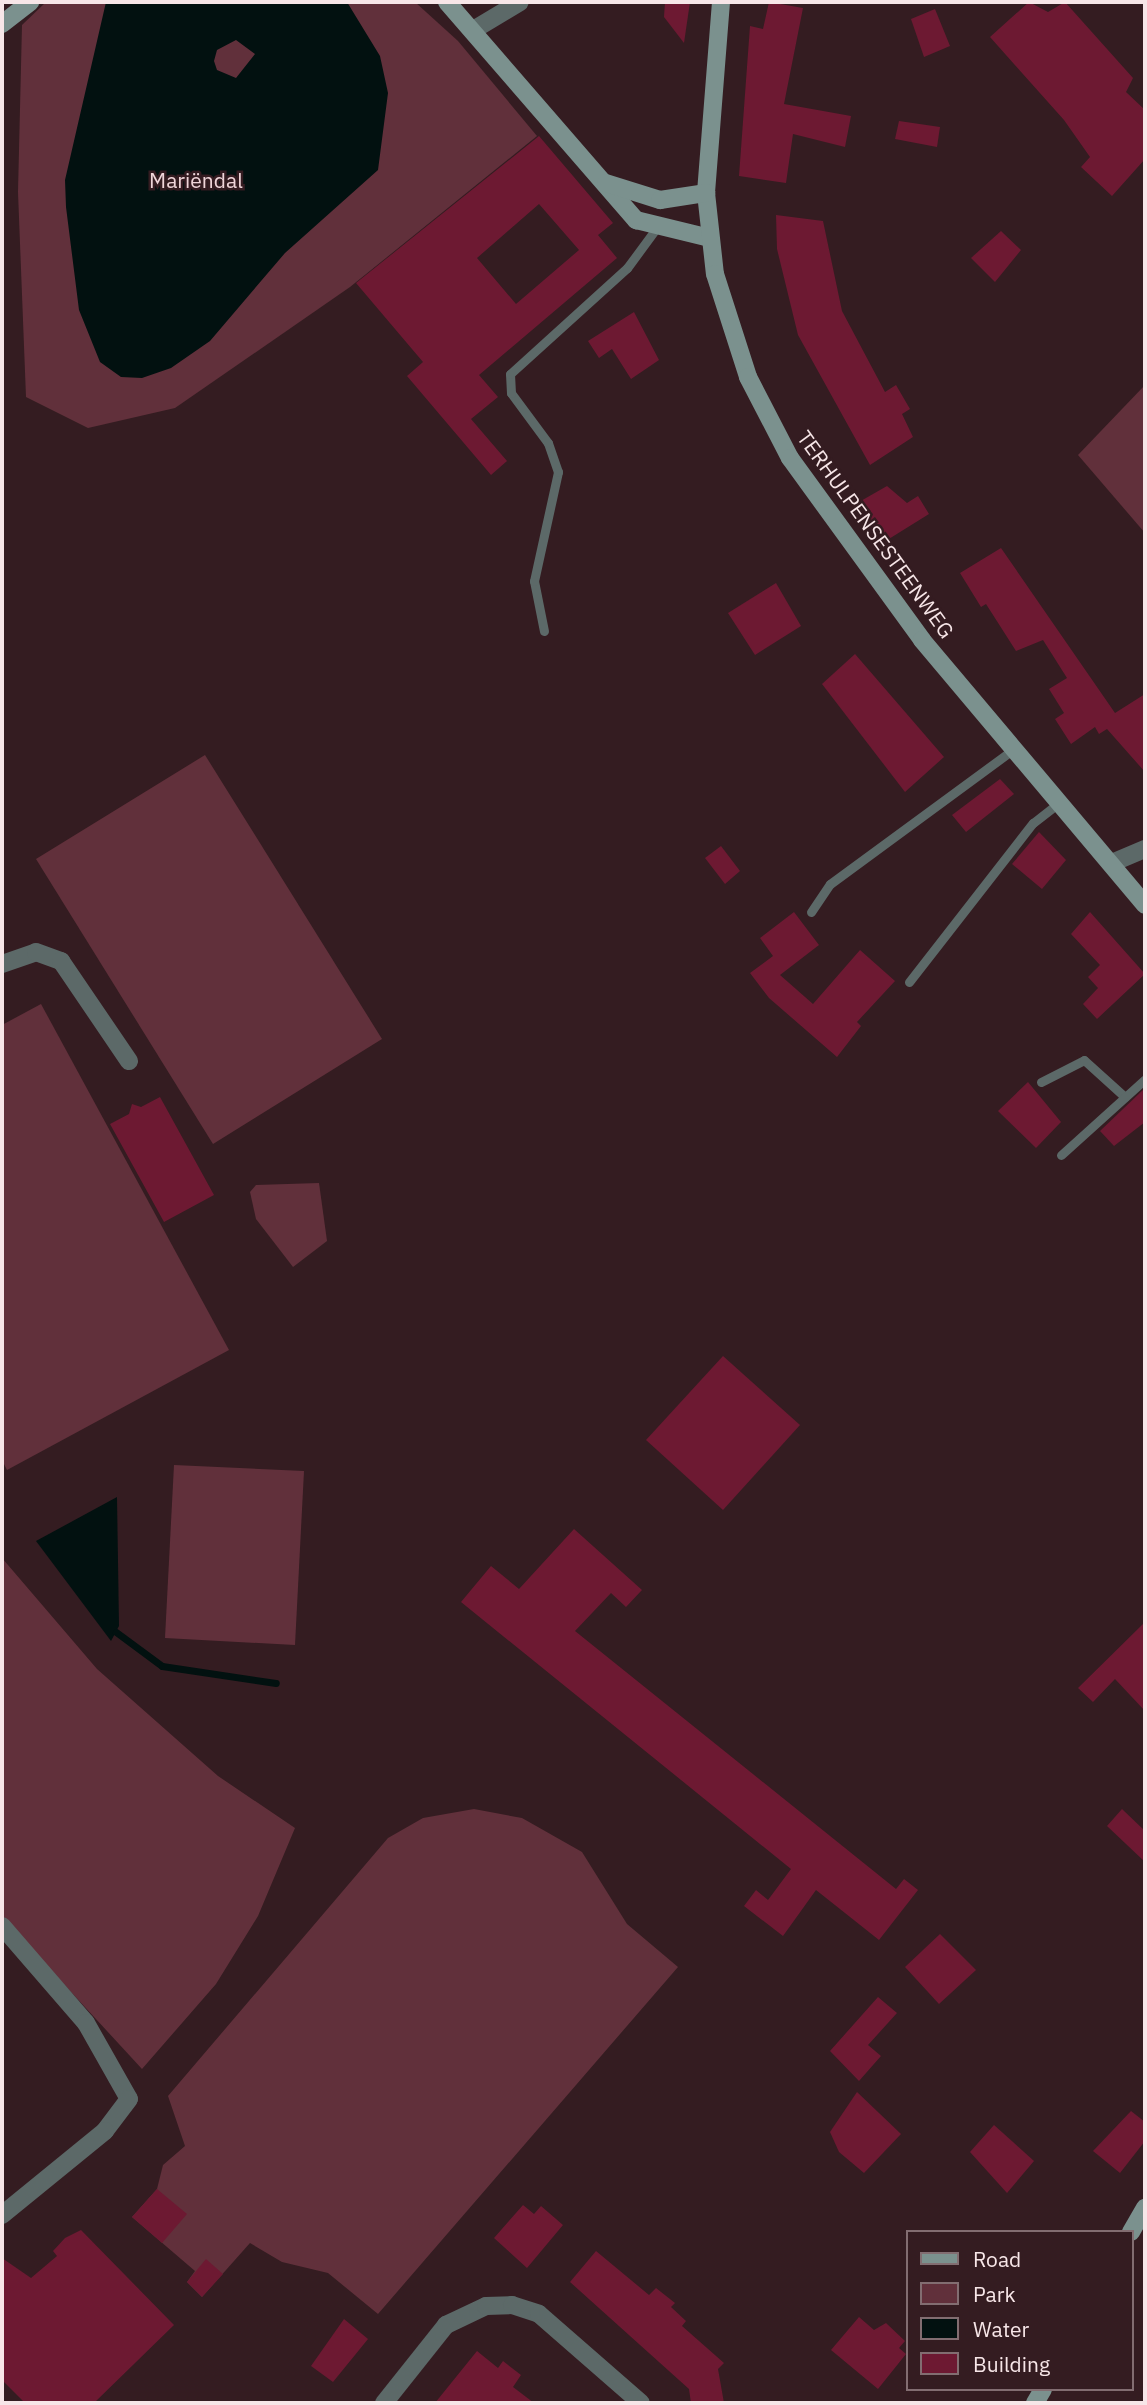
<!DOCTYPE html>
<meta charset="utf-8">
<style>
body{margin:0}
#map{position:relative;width:1147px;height:2405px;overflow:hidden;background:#341c21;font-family:"IBM Plex Sans",sans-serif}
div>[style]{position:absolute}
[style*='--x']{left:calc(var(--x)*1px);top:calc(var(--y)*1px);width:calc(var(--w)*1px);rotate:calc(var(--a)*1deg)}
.green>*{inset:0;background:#61303b}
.water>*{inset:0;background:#021110}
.stream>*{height:7px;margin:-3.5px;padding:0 3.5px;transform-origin:3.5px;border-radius:3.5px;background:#021110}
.building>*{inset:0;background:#6d1932}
.lane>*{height:9px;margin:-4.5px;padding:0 4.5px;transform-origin:4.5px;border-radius:4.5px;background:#5c6968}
.street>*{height:18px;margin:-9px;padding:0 9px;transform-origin:9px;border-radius:9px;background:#5c6968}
.secondary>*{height:18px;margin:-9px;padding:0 9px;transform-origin:9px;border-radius:9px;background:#7b918e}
span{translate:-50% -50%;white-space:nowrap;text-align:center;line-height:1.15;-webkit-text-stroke:5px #341c21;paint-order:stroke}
.park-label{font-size:21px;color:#efd5d9}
.street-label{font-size:21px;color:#f7e6e8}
.frame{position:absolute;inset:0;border:4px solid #f7e6e8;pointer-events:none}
.legend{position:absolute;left:906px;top:2230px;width:228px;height:161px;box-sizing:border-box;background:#341c21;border:2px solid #826d71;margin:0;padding:9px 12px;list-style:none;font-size:21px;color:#f7e6e8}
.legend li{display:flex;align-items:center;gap:14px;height:35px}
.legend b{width:35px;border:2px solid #826d71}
</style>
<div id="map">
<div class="green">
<div style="clip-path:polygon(46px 2px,415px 2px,458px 41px,537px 136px,350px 287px,175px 408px,88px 428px,26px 397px,18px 192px,22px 25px)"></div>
<div style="clip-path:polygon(1145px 385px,1145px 533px,1078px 455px)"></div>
<div style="clip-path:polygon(205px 755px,382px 1039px,213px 1144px,36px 859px)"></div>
<div style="clip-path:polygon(41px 1004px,229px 1350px,7px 1470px,2px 1460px,2px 1025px)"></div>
<div style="clip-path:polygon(319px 1183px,327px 1241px,293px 1267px,256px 1219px,250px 1192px,256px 1185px)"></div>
<div style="clip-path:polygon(174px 1465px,304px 1471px,295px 1645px,165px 1638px)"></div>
<div style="clip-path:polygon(2px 1558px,97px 1669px,218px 1776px,295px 1828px,258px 1916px,216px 1984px,142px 2069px,2px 1917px)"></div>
<div style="clip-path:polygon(474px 1809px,522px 1818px,582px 1852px,627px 1924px,678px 1967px,378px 2314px,328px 2273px,282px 2262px,250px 2243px,202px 2297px,187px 2282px,195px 2271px,132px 2217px,157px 2189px,163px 2165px,185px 2146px,168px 2096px,388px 1838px,423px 1818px)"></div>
</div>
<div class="water">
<div style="clip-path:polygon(evenodd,106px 2px,347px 2px,380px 56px,388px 93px,378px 170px,285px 253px,210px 341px,171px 368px,142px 378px,121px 377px,100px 362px,79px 310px,66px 207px,65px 180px,106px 2px,236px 40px,255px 54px,236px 78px,217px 70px,214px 61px,217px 50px,236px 40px)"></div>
<div style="clip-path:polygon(117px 1497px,119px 1626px,111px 1641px,36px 1541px)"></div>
</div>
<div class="stream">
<div style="--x:116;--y:1632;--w:57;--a:36.5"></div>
<div style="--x:162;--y:1666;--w:115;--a:8.5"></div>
</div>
<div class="building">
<div style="clip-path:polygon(665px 2px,690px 2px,684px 43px,664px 17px)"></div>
<div style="clip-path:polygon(769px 2px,803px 8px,784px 104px,851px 116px,845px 147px,793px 134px,786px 183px,739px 176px,750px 26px,763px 29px)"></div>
<div style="clip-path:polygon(1029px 2px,1048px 12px,1065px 2px,1133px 78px,1126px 92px,1145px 110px,1145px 159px,1112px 196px,1081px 167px,1090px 157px,1064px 120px,990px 37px)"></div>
<div style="clip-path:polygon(935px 9px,950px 46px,924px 57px,911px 19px)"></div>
<div style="clip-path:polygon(899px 121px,940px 127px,937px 147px,895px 139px)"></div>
<div style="clip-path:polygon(evenodd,539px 136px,613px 223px,598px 235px,617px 258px,479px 375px,498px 397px,471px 419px,507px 461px,491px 475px,407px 376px,423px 362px,356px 283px,539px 136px,539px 204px,579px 250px,516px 304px,477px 258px,539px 204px)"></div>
<div style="clip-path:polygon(776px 215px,823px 221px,842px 311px,885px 392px,896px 385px,910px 409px,902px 414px,913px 437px,870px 465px,798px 335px,777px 249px)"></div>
<div style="clip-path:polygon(1001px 231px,1021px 250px,995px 282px,971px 258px)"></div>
<div style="clip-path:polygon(634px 312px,659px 360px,631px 379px,612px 349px,599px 358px,588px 341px)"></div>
<div style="clip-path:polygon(887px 486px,907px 503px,918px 496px,929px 514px,884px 542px,859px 502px)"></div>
<div style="clip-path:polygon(1001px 548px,1115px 713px,1145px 694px,1145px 772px,1107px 729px,1099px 734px,1095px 727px,1071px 744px,1055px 719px,1064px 713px,1049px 689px,1067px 678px,1043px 640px,1016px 651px,986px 604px,981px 607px,960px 573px)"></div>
<div style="clip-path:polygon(776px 583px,801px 626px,755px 655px,728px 613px)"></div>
<div style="clip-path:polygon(855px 654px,944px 757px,905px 792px,822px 684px)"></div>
<div style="clip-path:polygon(1000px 779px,1014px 794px,966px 832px,952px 815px)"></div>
<div style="clip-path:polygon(1039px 832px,1066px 860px,1042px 889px,1012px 864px)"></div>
<div style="clip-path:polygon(721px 846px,740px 871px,725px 884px,705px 858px)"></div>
<div style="clip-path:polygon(794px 912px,819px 945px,780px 975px,813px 1004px,860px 950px,895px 981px,857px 1022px,861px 1026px,837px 1057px,769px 998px,750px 973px,773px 956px,760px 938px)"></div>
<div style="clip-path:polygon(1090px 912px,1145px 974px,1097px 1019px,1083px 1004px,1098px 988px,1088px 977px,1100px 965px,1071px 934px)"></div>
<div style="clip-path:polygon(1028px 1082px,1061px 1122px,1036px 1148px,998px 1111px)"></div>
<div style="clip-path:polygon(1145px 1088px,1145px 1122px,1114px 1146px,1100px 1131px)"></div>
<div style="clip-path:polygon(160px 1097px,214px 1195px,164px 1222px,110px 1124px,129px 1114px,132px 1104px,141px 1107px)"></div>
<div style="clip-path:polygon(723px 1356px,800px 1425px,723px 1510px,646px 1440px)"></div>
<div style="clip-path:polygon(574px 1529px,642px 1590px,626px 1607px,611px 1593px,575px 1631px,896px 1889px,904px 1879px,918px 1890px,879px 1940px,816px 1890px,783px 1936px,744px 1906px,756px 1890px,768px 1900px,791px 1869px,461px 1602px,491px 1566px,519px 1589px)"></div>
<div style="clip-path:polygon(1145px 1622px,1145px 1711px,1115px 1679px,1093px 1702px,1078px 1688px)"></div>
<div style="clip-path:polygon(1122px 1809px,1145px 1831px,1145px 1862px,1107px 1826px)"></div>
<div style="clip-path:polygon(940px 1934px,976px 1970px,939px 2004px,905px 1967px)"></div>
<div style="clip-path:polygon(878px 1997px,897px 2013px,868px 2045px,881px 2056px,859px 2081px,830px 2051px)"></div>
<div style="clip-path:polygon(857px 2092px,901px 2134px,864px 2173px,839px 2152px,830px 2132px)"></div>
<div style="clip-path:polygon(1131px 2111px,1145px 2122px,1145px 2141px,1120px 2173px,1093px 2151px)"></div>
<div style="clip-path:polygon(994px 2125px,1034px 2161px,1007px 2193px,970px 2152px)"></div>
<div style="clip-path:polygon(157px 2189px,187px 2214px,162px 2243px,132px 2217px)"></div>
<div style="clip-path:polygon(523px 2205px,534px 2214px,541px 2206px,563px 2225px,527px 2268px,494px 2238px)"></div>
<div style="clip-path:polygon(81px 2230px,174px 2325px,94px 2403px,25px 2403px,2px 2380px,2px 2258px,31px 2278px,57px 2256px,53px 2251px,65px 2238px)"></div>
<div style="clip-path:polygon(596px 2251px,649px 2295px,656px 2288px,675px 2303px,671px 2307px,686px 2321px,682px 2326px,724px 2363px,718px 2369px,724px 2403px,691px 2403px,689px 2389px,570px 2282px)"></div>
<div style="clip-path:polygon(206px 2259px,223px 2274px,202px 2297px,187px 2282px)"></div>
<div style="clip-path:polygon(859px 2317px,874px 2330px,886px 2323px,905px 2341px,899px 2348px,906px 2354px,878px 2389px,831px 2350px)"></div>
<div style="clip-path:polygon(344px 2319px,368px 2339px,333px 2382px,311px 2366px)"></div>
<div style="clip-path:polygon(477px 2351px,498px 2368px,503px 2361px,521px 2375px,513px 2387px,534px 2403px,435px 2403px)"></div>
</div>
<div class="lane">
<div style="--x:544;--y:631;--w:51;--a:-101.3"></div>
<div style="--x:534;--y:581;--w:112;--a:-77.6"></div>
<div style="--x:558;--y:472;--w:31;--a:-109"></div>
<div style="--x:548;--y:443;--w:62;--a:-126.5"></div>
<div style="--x:511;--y:393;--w:19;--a:-93"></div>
<div style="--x:510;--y:374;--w:158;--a:-42.2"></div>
<div style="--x:627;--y:268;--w:47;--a:-53.6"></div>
<div style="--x:811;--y:912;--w:34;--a:-56"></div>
<div style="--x:830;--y:884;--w:230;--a:-36.3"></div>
<div style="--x:909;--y:982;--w:202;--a:-52.1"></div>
<div style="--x:1033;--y:823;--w:36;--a:-38"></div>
<div style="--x:1041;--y:1082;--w:48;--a:-27.1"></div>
<div style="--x:1084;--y:1060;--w:55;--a:42.1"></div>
<div style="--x:1061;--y:1155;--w:113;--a:-42.1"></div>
</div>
<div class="street">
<div style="--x:475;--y:29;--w:52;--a:-31"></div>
<div style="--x:1114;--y:862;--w:34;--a:-23"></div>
<div style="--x:2;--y:964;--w:36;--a:-19"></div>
<div style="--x:36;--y:952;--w:27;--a:20"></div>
<div style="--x:61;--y:961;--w:121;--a:55.8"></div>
<div style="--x:2;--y:1926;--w:128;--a:49.1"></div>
<div style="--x:86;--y:2023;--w:87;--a:60.5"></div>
<div style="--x:129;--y:2099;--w:40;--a:127"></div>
<div style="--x:105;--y:2131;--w:133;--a:140.8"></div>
<div style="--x:384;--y:2403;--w:100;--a:-51.5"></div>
<div style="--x:446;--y:2325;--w:44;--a:-25.4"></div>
<div style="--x:486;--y:2306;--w:26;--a:-2"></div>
<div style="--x:512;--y:2305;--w:28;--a:18"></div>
<div style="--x:539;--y:2314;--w:135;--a:41.1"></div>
</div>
<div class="secondary">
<div style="--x:447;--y:2;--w:289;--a:49.1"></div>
<div style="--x:636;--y:220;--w:76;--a:13.7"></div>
<div style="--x:721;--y:2;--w:192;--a:94.5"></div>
<div style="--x:706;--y:193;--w:81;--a:83.7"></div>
<div style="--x:715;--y:274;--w:108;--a:72.2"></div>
<div style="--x:748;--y:377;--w:91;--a:62.6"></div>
<div style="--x:790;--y:458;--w:225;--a:54"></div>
<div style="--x:922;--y:640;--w:346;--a:49.9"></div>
<div style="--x:2;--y:24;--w:36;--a:-38"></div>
<div style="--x:606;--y:183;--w:57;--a:17.5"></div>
<div style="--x:660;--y:200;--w:47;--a:-8.7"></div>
<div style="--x:1131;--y:2232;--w:28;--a:-60"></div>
<div style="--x:1035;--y:2403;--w:16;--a:-60"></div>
</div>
<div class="park-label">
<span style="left:196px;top:180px">Mariëndal</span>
</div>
<div class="street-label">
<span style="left:876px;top:534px;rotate:54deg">TERHULPENSESTEENWEG</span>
</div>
<div class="frame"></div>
<ul class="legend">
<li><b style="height:9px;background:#7b918e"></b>Road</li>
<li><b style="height:19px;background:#61303b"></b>Park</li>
<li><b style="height:19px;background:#021110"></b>Water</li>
<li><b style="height:19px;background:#6d1932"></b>Building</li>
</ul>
</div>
